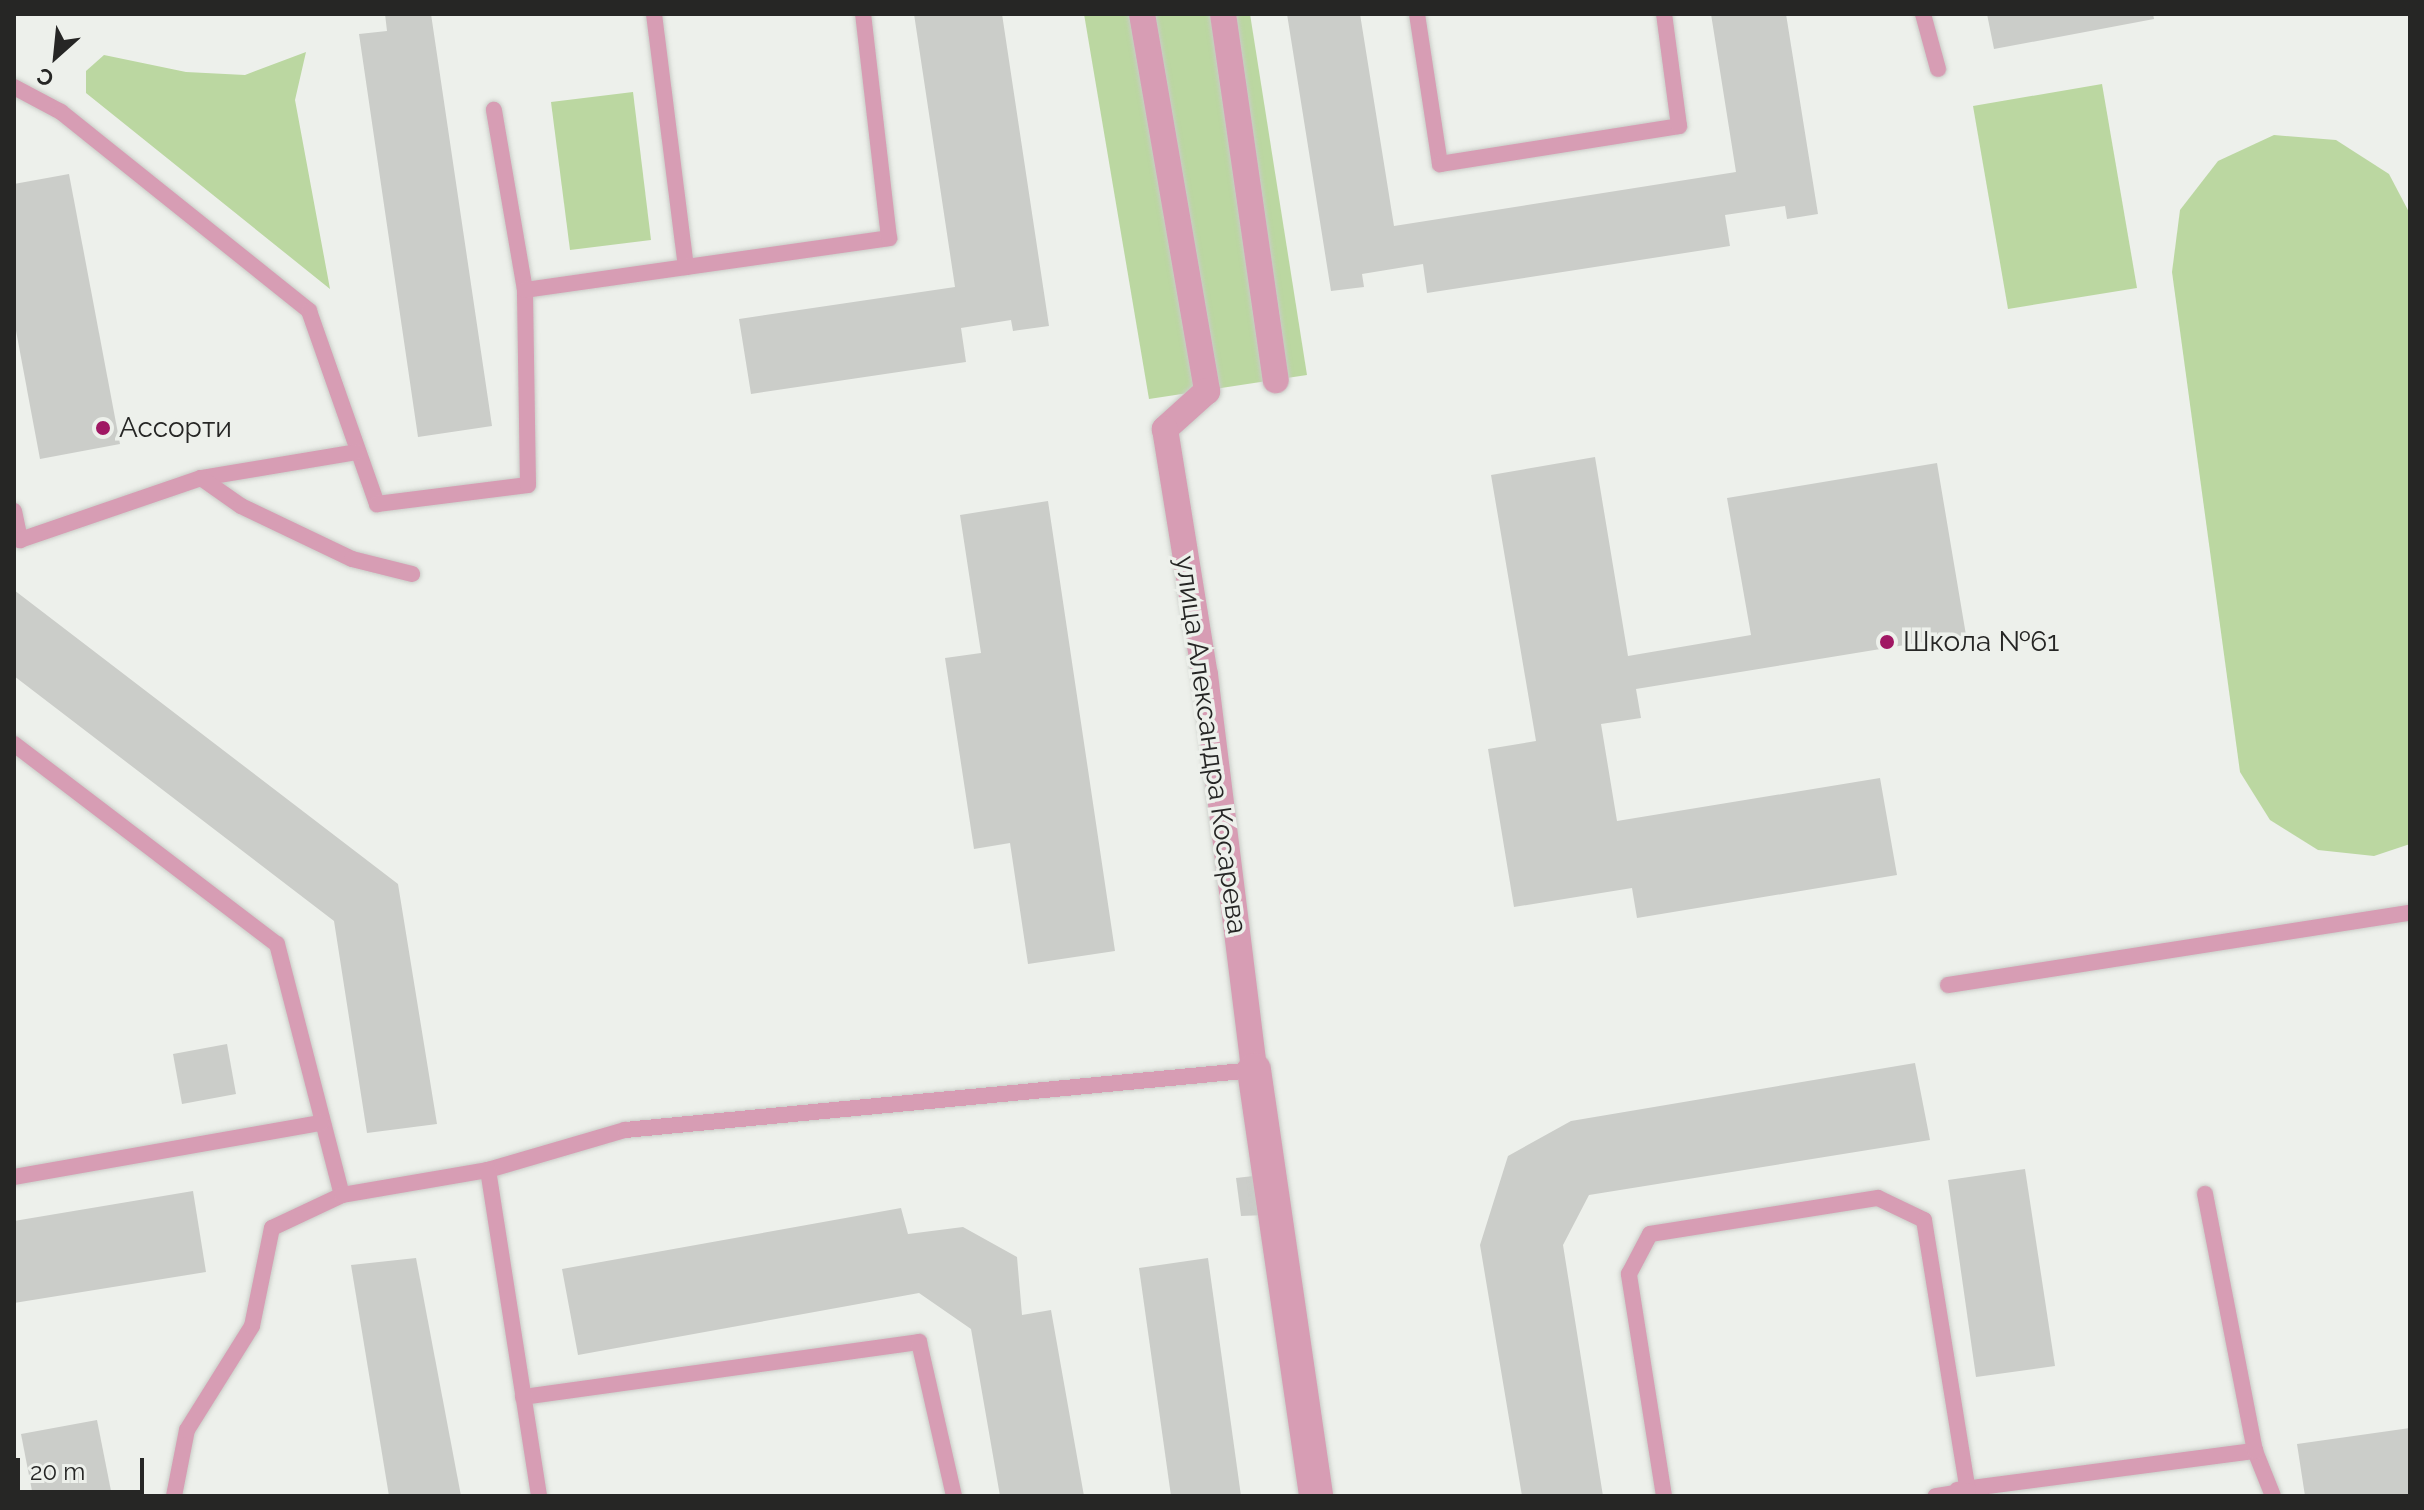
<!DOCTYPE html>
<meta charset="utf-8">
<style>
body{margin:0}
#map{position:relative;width:2424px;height:1510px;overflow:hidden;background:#edf0eb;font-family:Raleway,sans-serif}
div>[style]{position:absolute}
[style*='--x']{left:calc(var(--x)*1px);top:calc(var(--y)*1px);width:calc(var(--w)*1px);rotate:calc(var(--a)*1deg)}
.green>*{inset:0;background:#bbd7a1}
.building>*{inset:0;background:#cbcdc9}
.roads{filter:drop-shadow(0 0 2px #c9ccc7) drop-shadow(0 0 2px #c9ccc7)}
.service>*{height:16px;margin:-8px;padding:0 8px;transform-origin:8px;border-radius:8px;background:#d79db4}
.pedestrian>*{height:26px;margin:-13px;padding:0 13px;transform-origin:13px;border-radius:13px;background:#d79db4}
.minor>*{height:34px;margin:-17px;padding:0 17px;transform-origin:17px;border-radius:17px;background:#d79db4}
.dots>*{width:22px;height:22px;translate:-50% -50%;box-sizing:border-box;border:4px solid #edf0eb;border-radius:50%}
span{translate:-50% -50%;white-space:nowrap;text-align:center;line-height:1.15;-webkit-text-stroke:7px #edf0eb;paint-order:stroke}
.poi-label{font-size:28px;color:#262625}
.left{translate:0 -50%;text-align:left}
.street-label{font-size:28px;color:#262625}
.frame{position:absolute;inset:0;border:16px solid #262625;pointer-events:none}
.north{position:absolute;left:16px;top:16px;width:80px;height:80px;-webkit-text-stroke:6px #edf0eb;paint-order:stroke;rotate:207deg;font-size:22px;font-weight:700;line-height:32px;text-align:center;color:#262625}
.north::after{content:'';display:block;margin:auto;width:28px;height:36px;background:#262625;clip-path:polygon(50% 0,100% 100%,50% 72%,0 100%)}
.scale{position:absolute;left:16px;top:1458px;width:128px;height:36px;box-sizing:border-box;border:4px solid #262625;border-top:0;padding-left:10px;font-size:24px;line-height:28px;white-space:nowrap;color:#262625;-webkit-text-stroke:6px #edf0eb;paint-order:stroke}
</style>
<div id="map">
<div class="green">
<div style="clip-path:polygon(1084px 14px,1250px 14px,1307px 375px,1149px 399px)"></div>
<div style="clip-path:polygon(306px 52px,295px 100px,330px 289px,86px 93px,86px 71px,104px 55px,186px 72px,245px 75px)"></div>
<div style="clip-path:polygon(2102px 84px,2137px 288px,2008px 309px,1973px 106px)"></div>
<div style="clip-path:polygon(633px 92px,651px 240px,570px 250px,551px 102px)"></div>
<div style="clip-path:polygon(2274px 135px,2336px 140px,2389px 174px,2410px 214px,2410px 844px,2374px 856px,2318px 850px,2270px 820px,2240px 772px,2172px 272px,2180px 210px,2218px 161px)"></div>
</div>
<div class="building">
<div style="clip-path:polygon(385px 14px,431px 14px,492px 426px,418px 437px,359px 34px,387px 31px)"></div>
<div style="clip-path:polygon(914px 14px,1002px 14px,1049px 326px,1013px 331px,1011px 320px,961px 328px,966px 362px,751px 394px,739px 319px,955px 287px)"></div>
<div style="clip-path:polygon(1287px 14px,1360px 14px,1394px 226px,1736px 172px,1711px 14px,1786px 14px,1818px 214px,1787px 219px,1785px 206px,1725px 215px,1730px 246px,1427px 293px,1423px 264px,1362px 274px,1364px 287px,1331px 291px)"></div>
<div style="clip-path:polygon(1987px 14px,2153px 14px,2154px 19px,1994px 49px)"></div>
<div style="clip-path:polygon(69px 174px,120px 444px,40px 459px,14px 320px,14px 184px)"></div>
<div style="clip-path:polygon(1595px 457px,1628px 656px,1751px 635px,1727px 498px,1937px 463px,1966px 635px,1636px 689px,1641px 718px,1601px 724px,1617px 821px,1880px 778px,1897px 875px,1637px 918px,1632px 888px,1514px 907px,1488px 749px,1536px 741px,1491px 475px)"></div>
<div style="clip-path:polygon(1048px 501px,1115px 951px,1028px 964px,1010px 843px,974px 849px,945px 658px,981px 653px,960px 515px)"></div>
<div style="clip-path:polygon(14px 590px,398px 884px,437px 1124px,367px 1133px,334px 921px,14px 676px)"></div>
<div style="clip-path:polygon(227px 1044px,236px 1094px,182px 1104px,173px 1054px)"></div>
<div style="clip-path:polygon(1915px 1063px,1930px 1140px,1589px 1195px,1563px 1245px,1603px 1496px,1522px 1496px,1480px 1245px,1508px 1156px,1571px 1121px)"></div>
<div style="clip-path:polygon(2025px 1169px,2055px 1366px,1976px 1377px,1948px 1180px)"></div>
<div style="clip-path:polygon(1262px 1175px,1266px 1215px,1241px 1216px,1236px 1178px)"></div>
<div style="clip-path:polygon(193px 1191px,206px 1272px,14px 1303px,14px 1221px)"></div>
<div style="clip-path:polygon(901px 1208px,908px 1234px,963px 1227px,1017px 1257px,1022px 1315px,1051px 1310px,1084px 1496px,1000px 1496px,971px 1329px,919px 1293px,578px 1355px,562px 1269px)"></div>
<div style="clip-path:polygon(416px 1258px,461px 1496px,389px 1496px,351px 1265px)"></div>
<div style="clip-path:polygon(1208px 1258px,1241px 1496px,1171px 1496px,1139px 1268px)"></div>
<div style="clip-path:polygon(97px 1420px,112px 1496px,33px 1496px,21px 1434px)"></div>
<div style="clip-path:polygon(2410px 1428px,2410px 1496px,2305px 1496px,2297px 1444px)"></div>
</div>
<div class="roads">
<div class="service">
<div style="--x:654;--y:14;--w:255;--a:82.8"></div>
<div style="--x:1417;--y:14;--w:152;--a:81.3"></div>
<div style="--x:1440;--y:164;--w:242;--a:-9"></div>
<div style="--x:1679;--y:126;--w:113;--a:-97.6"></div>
<div style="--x:1923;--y:14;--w:57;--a:74.7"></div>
<div style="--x:14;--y:87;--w:53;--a:28"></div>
<div style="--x:61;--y:112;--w:318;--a:38.7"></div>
<div style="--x:309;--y:311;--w:205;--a:70.6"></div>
<div style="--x:377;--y:504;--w:152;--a:-7.2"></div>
<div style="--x:528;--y:485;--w:195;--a:-90.9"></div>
<div style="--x:525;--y:290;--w:183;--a:-99.8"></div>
<div style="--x:525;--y:290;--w:368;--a:-8.1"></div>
<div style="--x:889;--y:238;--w:226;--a:-96.6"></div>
<div style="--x:201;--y:478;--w:157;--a:-9.5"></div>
<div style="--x:14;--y:511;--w:30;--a:78"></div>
<div style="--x:20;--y:540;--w:191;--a:-18.9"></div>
<div style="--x:201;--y:478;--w:49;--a:35"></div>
<div style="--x:241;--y:506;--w:123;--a:25.5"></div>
<div style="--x:352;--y:559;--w:62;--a:14"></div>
<div style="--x:14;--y:744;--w:330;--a:37.3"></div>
<div style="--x:277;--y:944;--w:259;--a:75.5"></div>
<div style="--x:1948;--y:985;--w:468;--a:-8.9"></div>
<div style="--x:488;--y:1170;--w:143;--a:-16.3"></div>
<div style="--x:625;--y:1130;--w:632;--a:-5.45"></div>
<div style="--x:14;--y:1177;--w:312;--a:-10"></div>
<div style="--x:523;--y:1397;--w:400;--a:-7.9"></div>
<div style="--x:919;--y:1342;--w:158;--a:77.2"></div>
<div style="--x:2255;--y:1451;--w:48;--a:68.2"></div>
<div style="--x:1957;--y:1490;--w:301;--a:-7.5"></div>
<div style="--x:2255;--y:1451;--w:262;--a:-101"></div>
<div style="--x:174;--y:1496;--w:67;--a:-78.9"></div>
<div style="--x:187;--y:1430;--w:123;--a:-58"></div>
<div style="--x:252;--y:1326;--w:100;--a:-78.5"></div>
<div style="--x:272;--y:1228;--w:77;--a:-25.2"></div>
<div style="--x:342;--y:1195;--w:148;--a:-9.7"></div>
<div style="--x:488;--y:1170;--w:330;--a:81.1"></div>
<div style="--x:1664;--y:1496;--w:225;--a:-99"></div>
<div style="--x:1629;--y:1274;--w:45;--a:-62.3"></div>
<div style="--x:1650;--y:1234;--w:231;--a:-9"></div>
<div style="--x:1878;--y:1198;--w:51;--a:25.6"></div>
<div style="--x:1924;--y:1220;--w:275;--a:80.8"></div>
<div style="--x:1968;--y:1491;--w:33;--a:171"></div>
</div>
<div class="pedestrian">
<div style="--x:1142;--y:14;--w:383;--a:80.2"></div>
<div style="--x:1207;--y:391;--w:57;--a:137.9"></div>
<div style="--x:1165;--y:429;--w:249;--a:80.8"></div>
<div style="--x:1205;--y:675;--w:398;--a:82.9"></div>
<div style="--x:1223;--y:14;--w:370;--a:81.8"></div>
</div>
<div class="minor">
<div style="--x:1254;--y:1070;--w:430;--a:81.7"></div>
</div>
</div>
<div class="dots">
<div style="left:103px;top:428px;background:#a01763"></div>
<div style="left:1887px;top:642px;background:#a01763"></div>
</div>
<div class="poi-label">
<span class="left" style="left:119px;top:428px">Ассорти</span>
<span class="left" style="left:1903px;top:642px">Школа №61</span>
</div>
<div class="street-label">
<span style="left:1211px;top:745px;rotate:82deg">улица Александра Косарева</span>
</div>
<div class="frame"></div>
<div class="north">С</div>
<div class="scale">20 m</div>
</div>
